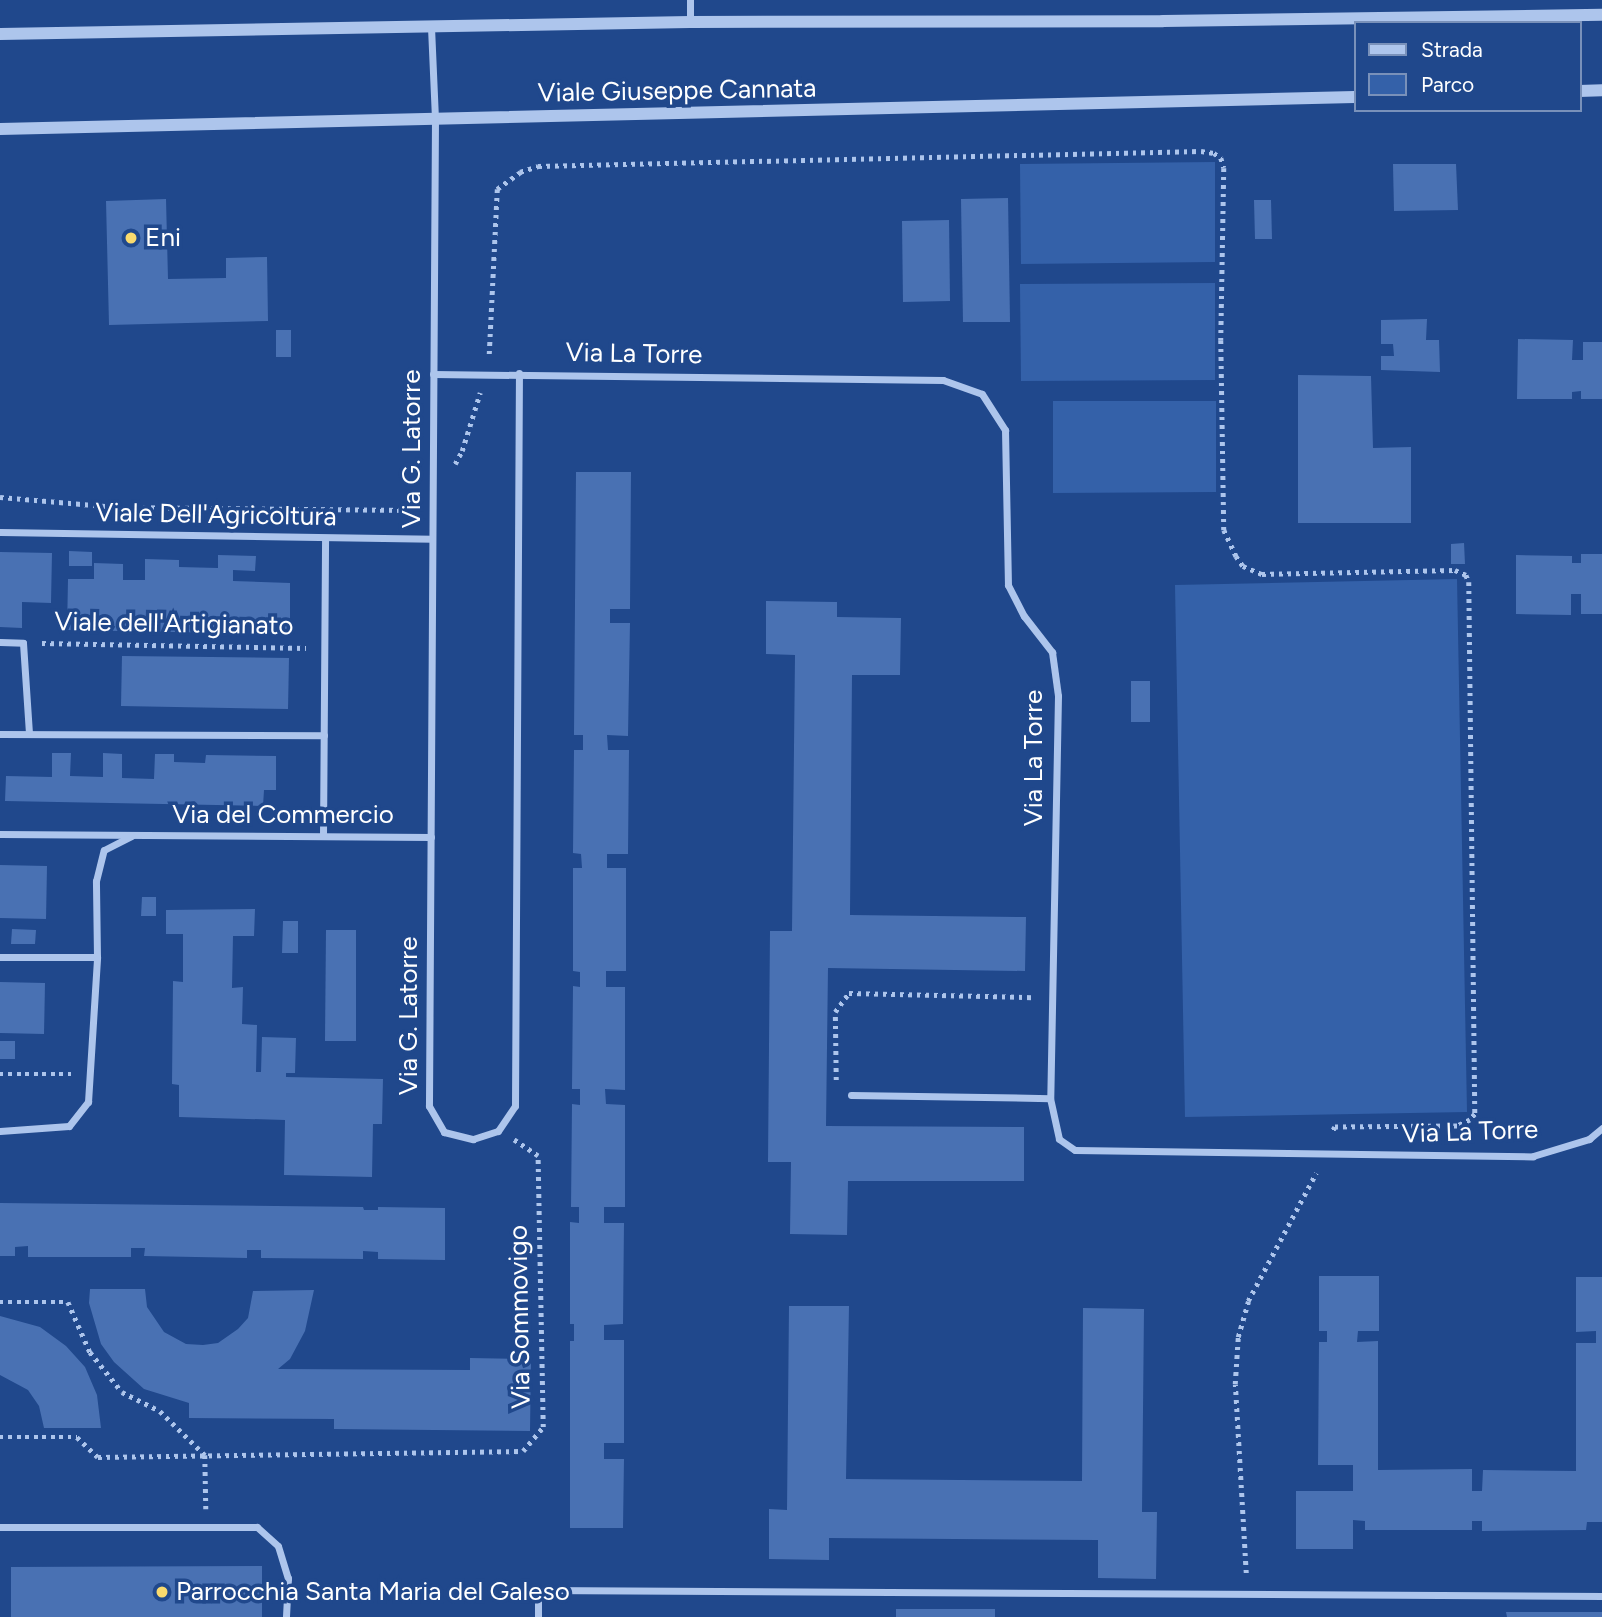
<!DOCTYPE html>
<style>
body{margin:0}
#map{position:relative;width:1602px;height:1617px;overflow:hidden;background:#20488c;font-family:Figtree,sans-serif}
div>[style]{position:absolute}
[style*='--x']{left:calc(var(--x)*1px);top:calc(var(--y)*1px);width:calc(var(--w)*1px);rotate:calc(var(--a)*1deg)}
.green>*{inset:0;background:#3461a9}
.building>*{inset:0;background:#4971b3}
.path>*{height:4.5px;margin-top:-2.25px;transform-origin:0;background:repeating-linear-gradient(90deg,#adc5ec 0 3.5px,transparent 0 8.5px)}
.minor>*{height:7px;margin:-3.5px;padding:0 3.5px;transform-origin:3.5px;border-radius:3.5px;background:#adc5ec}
.tertiary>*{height:12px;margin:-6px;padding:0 6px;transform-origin:6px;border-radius:6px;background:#adc5ec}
.dots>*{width:19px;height:19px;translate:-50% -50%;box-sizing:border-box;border:4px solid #20488c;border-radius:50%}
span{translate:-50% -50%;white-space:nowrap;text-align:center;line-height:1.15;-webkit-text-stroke:7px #20488c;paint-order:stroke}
.street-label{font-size:26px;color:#fff}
.poi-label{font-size:26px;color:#fff}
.left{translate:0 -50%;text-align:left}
.legend{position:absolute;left:1354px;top:21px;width:228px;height:91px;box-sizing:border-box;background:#20488c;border:2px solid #7991ba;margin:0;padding:9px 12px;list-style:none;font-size:21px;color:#fff}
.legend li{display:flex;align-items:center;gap:14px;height:35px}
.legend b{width:35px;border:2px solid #7991ba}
</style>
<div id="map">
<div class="green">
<div style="clip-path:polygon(1215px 162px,1215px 262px,1021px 264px,1020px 164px)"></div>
<div style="clip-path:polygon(1215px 283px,1215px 380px,1021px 381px,1020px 284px)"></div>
<div style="clip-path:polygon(1053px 401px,1216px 401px,1216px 492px,1053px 493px)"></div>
<div style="clip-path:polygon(1457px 579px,1467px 1112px,1185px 1117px,1175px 585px)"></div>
</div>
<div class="building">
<div style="clip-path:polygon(1393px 164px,1456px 164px,1458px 210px,1394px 211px)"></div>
<div style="clip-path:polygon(1008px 198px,1010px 322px,963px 322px,961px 199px)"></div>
<div style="clip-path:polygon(166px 199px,168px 279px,226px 278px,226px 258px,267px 257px,268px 321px,109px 325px,106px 201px)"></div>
<div style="clip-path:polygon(1254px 200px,1271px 200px,1272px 239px,1255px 239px)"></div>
<div style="clip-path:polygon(949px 220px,950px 301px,903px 302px,902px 221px)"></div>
<div style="clip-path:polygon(1427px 319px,1426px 340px,1439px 340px,1440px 372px,1381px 370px,1381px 356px,1394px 356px,1393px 344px,1381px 344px,1381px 320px)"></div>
<div style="clip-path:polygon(276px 330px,291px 330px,291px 357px,276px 357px)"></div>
<div style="clip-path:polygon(1518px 339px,1573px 340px,1572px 360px,1583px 360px,1583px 342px,1602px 342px,1602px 399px,1581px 399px,1581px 391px,1572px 392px,1572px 399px,1517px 399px)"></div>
<div style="clip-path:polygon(1298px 375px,1371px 376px,1373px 448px,1411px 447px,1411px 523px,1298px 523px)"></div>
<div style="clip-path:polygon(576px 472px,631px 472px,630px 609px,610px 609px,610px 623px,630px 623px,628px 736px,607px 735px,608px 750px,629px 750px,628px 854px,607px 854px,607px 868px,626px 868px,626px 971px,606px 971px,606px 987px,625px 987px,625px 1090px,605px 1089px,606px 1104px,625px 1105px,625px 1207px,604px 1207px,604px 1223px,624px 1223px,623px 1324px,604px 1325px,604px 1340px,624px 1340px,624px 1443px,604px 1443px,604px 1459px,624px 1459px,623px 1528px,570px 1528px,570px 1341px,574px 1341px,574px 1324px,570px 1324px,570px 1222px,579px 1223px,579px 1207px,571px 1207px,572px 1104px,580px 1105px,580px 1089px,572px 1089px,573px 986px,580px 987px,580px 972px,573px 971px,573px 868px,582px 868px,581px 854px,573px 853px,574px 750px,583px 750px,583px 735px,574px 735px)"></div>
<div style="clip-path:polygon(1464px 543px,1465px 564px,1451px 564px,1451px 544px)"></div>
<div style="clip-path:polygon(69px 551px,92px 552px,92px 566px,69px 566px)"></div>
<div style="clip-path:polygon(0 552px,52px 553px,51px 603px,22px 602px,22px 628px,0 627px)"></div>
<div style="clip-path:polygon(1581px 554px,1602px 554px,1602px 614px,1581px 614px,1581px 594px,1571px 594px,1571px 615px,1516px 614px,1516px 555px,1572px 556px,1572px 563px,1581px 563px)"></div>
<div style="clip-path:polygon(218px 555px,256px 556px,255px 571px,233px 570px,233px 581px,290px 583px,290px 634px,67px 630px,68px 579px,94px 579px,94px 563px,123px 564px,123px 580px,145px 580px,145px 559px,179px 560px,179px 567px,218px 568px)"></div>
<div style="clip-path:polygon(766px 601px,837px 602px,837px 617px,901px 618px,900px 675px,852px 675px,850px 915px,1026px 917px,1025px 971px,828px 968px,826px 1126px,1024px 1127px,1024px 1181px,848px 1181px,847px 1235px,790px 1234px,791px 1162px,768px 1162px,770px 931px,792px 931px,795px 655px,766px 654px)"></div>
<div style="clip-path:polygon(122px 656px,289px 658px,288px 709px,121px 706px)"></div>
<div style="clip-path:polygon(1131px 681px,1150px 681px,1150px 722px,1131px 722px)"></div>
<div style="clip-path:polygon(52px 753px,71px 753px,70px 776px,103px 777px,103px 753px,122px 754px,122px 778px,154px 779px,155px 754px,174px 754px,174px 762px,205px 763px,206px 755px,276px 756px,276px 790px,264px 790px,263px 806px,5px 801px,6px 776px,52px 777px)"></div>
<div style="clip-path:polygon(0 865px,47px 866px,46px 919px,0 918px)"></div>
<div style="clip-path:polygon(142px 897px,156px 897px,156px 916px,141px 916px)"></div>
<div style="clip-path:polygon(255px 909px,254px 936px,233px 936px,232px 988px,243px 987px,242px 1024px,257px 1025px,256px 1072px,261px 1072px,262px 1037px,296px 1038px,295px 1073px,286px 1073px,286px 1077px,383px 1079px,382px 1124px,373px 1124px,372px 1177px,284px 1175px,285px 1120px,179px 1117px,179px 1085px,172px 1084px,173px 981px,183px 982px,183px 934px,166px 934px,166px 910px)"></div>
<div style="clip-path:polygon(283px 921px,298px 921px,298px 953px,282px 953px)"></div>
<div style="clip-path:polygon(12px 929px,36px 930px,35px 944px,11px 944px)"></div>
<div style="clip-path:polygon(326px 930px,356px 930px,356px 1041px,325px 1041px)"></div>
<div style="clip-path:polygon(0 982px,45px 983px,44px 1034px,0 1033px)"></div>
<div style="clip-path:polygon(0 1041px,15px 1041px,15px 1059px,0 1059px)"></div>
<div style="clip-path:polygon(0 1203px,363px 1207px,364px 1210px,378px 1210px,378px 1207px,445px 1208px,445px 1260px,378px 1259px,378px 1252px,363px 1251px,363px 1259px,261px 1258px,261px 1250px,247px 1250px,247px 1258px,144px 1256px,145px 1248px,131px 1248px,131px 1257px,28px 1257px,28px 1246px,15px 1247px,15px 1256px,0 1256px)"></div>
<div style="clip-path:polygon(1319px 1276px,1379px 1276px,1379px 1331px,1358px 1331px,1357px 1342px,1378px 1341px,1378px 1470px,1472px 1469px,1472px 1491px,1482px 1491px,1483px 1470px,1576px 1471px,1576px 1343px,1596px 1343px,1596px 1331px,1576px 1332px,1576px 1277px,1602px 1277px,1602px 1522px,1587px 1522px,1586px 1530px,1482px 1531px,1482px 1521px,1472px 1521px,1472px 1530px,1365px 1530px,1365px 1521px,1353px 1520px,1353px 1549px,1296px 1549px,1296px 1491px,1353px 1491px,1353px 1465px,1318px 1465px,1319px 1342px,1327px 1342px,1327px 1331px,1319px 1331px)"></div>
<div style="clip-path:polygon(90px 1289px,145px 1289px,147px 1307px,164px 1332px,186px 1344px,203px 1345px,218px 1343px,238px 1329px,248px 1318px,253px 1291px,314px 1290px,305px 1331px,290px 1359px,278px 1369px,470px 1370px,470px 1358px,531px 1359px,530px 1431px,334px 1429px,334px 1419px,189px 1418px,189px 1403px,144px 1389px,114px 1362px,101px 1344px,89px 1303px)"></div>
<div style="clip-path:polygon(789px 1306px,849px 1306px,846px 1479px,1082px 1481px,1083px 1308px,1144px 1309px,1142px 1512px,1157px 1512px,1156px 1579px,1098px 1578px,1098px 1540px,829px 1538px,829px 1560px,769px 1559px,769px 1509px,787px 1510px)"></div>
<div style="clip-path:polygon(0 1316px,40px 1327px,66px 1346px,85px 1367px,97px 1395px,101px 1428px,44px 1428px,39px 1406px,28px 1390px,0 1375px)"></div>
<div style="clip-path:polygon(262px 1566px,262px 1617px,11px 1617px,11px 1567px)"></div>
<div style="clip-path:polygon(896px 1609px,995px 1609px,995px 1617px,896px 1617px)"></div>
<div style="clip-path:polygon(1506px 1612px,1602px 1612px,1602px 1617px,1507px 1617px)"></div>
</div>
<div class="path">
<div style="--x:489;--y:354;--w:165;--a:-87.2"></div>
<div style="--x:497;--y:189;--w:29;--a:-36"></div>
<div style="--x:520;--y:172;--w:19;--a:-18"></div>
<div style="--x:538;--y:166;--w:663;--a:-1.3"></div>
<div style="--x:1201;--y:151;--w:13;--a:9"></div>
<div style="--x:1214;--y:153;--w:9;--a:36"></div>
<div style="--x:1221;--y:158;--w:10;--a:73"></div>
<div style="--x:1224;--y:168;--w:172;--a:91"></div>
<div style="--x:1221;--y:340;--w:190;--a:89.1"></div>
<div style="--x:1224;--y:530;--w:29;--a:65"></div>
<div style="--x:1236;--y:556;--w:12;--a:55"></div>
<div style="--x:1243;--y:566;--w:21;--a:23"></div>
<div style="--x:1262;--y:574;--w:193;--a:-1.2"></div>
<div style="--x:1455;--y:570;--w:12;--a:24"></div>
<div style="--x:1466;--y:575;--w:8;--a:67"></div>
<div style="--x:1469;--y:582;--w:532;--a:89.35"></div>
<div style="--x:1475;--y:1114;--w:8;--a:130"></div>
<div style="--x:1470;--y:1120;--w:14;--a:155"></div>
<div style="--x:1457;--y:1126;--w:122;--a:179.5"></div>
<div style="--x:1335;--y:1127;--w:7;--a:117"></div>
<div style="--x:455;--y:464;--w:15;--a:-62"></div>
<div style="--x:462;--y:451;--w:61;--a:-72.8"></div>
<div style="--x:0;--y:497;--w:117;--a:4.9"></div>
<div style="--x:117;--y:507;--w:295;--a:0.6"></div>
<div style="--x:42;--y:643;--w:264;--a:1.1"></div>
<div style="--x:0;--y:1074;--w:71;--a:0"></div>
<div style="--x:836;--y:1080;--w:68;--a:-90.8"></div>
<div style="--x:835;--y:1012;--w:24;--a:-54"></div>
<div style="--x:849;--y:993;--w:183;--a:1.3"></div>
<div style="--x:0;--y:1302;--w:68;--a:0"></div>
<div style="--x:68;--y:1302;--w:55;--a:66.3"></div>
<div style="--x:90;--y:1352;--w:51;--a:51.3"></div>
<div style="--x:122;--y:1392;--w:42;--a:26.6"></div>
<div style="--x:160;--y:1411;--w:63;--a:44.4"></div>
<div style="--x:205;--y:1455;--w:54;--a:88.9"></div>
<div style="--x:0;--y:1437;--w:77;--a:0"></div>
<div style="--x:77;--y:1437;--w:29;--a:44"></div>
<div style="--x:98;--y:1457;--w:425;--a:-0.8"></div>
<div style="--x:523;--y:1451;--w:31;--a:-50"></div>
<div style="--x:543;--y:1427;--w:271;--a:-91.1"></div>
<div style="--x:538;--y:1156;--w:29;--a:-146"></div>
<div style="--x:1246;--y:1573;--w:189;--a:-93.3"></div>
<div style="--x:1235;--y:1384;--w:47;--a:-86.3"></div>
<div style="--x:1238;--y:1337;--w:37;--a:-74"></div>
<div style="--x:1248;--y:1301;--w:145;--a:-62"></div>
</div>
<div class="minor">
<div style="--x:690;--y:0;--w:22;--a:90"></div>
<div style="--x:431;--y:27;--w:92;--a:87.5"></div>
<div style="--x:435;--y:119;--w:987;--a:90.35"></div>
<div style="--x:429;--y:1106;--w:30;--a:60"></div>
<div style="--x:444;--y:1132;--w:30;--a:14"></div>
<div style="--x:473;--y:1139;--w:26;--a:-18"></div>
<div style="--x:498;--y:1131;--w:30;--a:-56"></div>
<div style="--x:515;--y:1106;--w:733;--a:-89.69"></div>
<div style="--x:433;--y:374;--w:510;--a:0.67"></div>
<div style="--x:943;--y:380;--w:41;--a:19.7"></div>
<div style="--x:982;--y:394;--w:43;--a:57.4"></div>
<div style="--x:1005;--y:430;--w:155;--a:88.9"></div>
<div style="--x:1008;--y:585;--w:35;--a:63"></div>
<div style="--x:1024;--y:616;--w:46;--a:52.1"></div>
<div style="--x:1052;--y:652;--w:44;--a:82.2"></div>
<div style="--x:1058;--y:696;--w:402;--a:91.1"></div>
<div style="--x:1050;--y:1098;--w:42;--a:77.6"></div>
<div style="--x:1059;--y:1139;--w:19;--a:35"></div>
<div style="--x:1075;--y:1150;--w:458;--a:0.8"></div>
<div style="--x:1533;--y:1156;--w:59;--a:-16.9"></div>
<div style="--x:1589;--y:1139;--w:17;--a:-40"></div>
<div style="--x:0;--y:532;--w:432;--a:0.9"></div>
<div style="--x:0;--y:642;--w:23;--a:2"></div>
<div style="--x:23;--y:643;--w:91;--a:86.2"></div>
<div style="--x:0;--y:734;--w:324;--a:0.2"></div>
<div style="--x:0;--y:834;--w:431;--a:0.4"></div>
<div style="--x:323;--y:836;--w:298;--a:-89.6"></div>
<div style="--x:0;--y:957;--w:97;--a:0"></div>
<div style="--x:851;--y:1095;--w:199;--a:0.9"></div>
<div style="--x:0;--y:1131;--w:69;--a:-4.1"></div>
<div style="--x:69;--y:1126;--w:31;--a:-52"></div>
<div style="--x:88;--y:1102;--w:145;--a:-86.4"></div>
<div style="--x:97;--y:957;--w:76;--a:-90.8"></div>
<div style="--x:96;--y:881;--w:32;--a:-76"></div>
<div style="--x:104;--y:850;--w:31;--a:-27"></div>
<div style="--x:0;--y:1527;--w:257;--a:0"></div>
<div style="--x:257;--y:1527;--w:28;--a:42"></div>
<div style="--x:278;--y:1546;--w:34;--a:73"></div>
<div style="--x:288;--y:1578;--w:39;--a:93"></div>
<div style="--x:538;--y:1617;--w:27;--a:-90"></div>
<div style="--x:538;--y:1590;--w:1064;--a:0.32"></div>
</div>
<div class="tertiary">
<div style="--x:0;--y:34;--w:690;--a:-1"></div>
<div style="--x:690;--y:22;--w:473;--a:-0.1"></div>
<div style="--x:1163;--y:21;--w:439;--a:-0.8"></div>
<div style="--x:1579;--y:91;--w:23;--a:-2"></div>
<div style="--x:0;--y:129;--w:1355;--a:-1.35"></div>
</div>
<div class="dots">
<div style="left:131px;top:238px;background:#f9da6e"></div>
<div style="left:162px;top:1592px;background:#f9da6e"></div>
</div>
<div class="street-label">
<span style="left:677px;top:91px;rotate:-1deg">Viale Giuseppe Cannata</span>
<span style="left:634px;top:354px;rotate:1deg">Via La Torre</span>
<span style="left:412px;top:449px;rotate:-90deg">Via G. Latorre</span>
<span style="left:216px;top:515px;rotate:1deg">Viale Dell'Agricoltura</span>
<span style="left:174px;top:624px;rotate:1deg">Viale dell'Artigianato</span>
<span style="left:1034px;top:758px;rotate:-90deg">Via La Torre</span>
<span style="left:283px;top:815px">Via del Commercio</span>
<span style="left:409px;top:1016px;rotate:-90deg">Via G. Latorre</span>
<span style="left:1470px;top:1132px;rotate:-2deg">Via La Torre</span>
<span style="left:520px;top:1317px;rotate:-91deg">Via Sommovigo</span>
</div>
<div class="poi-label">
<span class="left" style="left:145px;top:238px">Eni</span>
<span class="left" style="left:176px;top:1592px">Parrocchia Santa Maria del Galeso</span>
</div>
<ul class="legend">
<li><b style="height:9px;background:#adc5ec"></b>Strada</li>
<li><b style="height:19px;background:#3461a9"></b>Parco</li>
</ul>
</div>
